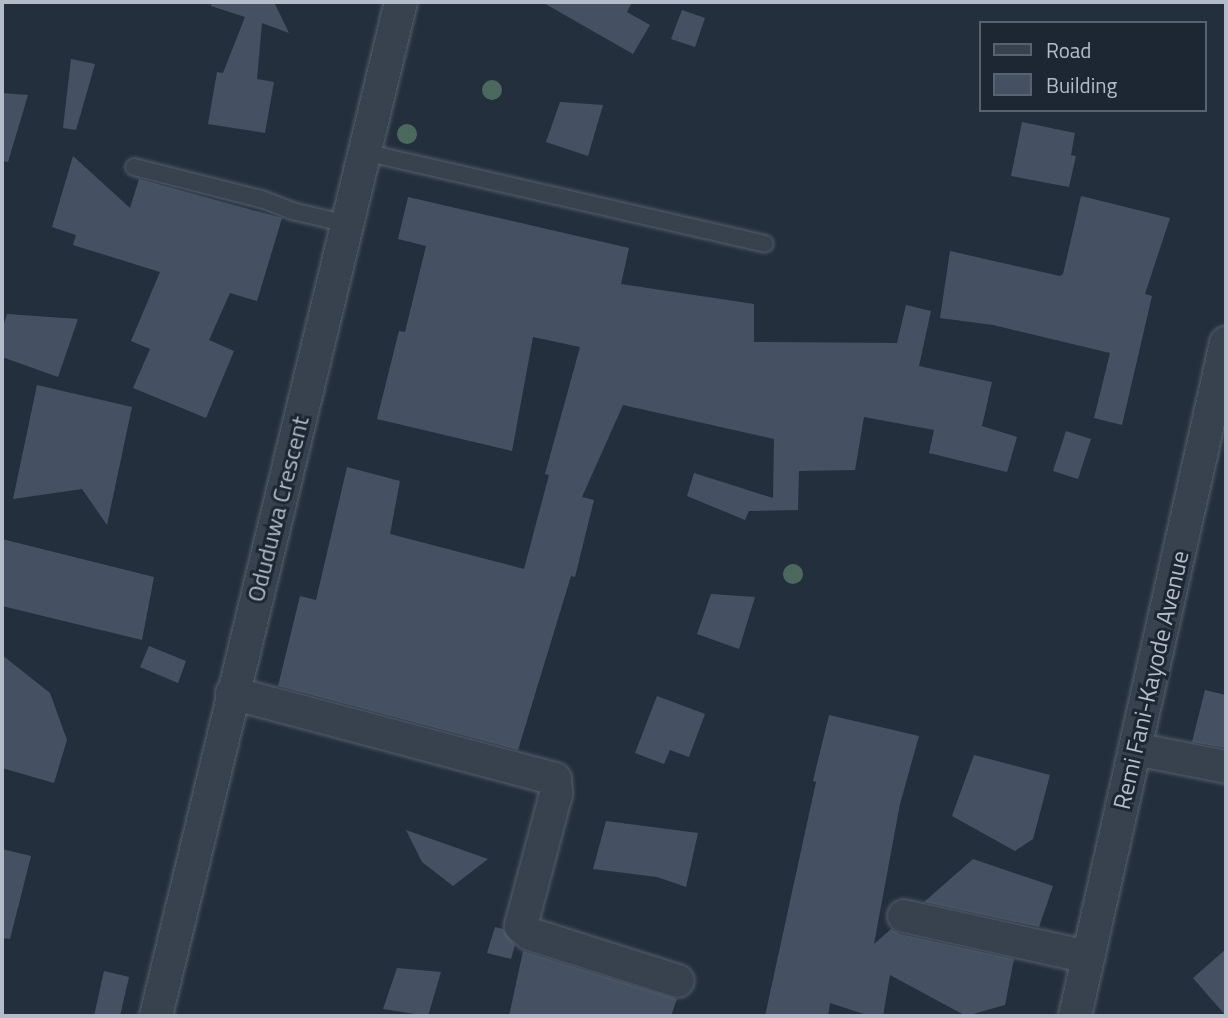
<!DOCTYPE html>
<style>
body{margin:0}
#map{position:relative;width:1228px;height:1018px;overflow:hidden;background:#242f3e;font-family:"Titillium Web",sans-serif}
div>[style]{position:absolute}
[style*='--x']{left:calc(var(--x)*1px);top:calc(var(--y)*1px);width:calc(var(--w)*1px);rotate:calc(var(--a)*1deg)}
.building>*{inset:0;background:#455162}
.roads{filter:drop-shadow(0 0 2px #565f6c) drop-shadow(0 0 2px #565f6c)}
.lane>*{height:16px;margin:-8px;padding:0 8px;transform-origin:8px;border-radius:8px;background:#38414e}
.street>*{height:32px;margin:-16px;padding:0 16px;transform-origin:16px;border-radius:16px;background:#38414e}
.trees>*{width:20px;height:20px;margin:-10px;border-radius:50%;background:#4b6a5d}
span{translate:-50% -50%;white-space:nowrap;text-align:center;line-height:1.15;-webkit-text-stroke:6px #1d2633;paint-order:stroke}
.street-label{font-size:24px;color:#b4bcc9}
.frame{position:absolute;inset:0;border:4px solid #b4bcc9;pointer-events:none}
.legend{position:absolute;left:979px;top:21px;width:228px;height:91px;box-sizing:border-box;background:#1d2633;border:2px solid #59626f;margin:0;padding:9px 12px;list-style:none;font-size:21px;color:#b4bcc9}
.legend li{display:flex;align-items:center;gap:14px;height:35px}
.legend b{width:35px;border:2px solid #59626f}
</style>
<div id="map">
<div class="building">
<div style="clip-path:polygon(211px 2px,274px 2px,289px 33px,262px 23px,257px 79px,274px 82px,265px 133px,208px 124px,217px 72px,223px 73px,245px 17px,211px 6px)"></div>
<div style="clip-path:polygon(542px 2px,632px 2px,627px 12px,650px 25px,633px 54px)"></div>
<div style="clip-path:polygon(682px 10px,705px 18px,695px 47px,671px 39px)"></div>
<div style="clip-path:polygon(71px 59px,95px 64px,76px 130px,63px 128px)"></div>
<div style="clip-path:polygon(2px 93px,28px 95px,8px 162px,2px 161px)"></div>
<div style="clip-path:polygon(560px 102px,603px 105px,588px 156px,546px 142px)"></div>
<div style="clip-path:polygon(1022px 122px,1075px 133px,1071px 155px,1076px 156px,1069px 187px,1011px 176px)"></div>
<div style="clip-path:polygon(73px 156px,130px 208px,139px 179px,282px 218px,257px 301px,230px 293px,209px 340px,234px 351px,206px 418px,133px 388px,150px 349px,131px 341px,160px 272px,73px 245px,76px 235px,52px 227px)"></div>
<div style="clip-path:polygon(1081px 196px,1170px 218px,1145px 294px,1152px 296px,1122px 425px,1094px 418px,1110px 353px,993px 325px,940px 318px,950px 251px,1060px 276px,1063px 274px)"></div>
<div style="clip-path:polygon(408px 197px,629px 248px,621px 284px,754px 304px,754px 342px,897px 343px,906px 305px,931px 311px,919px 366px,992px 382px,982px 426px,1017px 437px,1007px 472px,929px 453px,934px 430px,864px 417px,855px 470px,799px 471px,798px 510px,749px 511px,745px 520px,687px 496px,694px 473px,773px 498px,774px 439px,623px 405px,582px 497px,594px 500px,575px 577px,571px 576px,518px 750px,278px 686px,300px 596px,316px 600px,347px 467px,400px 481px,390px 534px,524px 569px,549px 475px,545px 474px,580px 347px,533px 337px,512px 451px,377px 419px,399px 331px,405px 332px,426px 246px,398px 239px)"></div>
<div style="clip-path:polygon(7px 314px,78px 319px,58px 377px,2px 357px,2px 330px)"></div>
<div style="clip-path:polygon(37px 385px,132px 407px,107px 525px,82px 489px,13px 499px)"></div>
<div style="clip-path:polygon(1066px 431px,1091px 439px,1078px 479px,1053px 471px)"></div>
<div style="clip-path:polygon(2px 539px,154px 577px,142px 640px,2px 606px)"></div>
<div style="clip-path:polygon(711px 594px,755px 597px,739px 649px,697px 634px)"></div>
<div style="clip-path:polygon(149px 646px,186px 661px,178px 683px,140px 667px)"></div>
<div style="clip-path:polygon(2px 655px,50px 693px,67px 740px,54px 783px,2px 768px)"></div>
<div style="clip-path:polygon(1205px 690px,1226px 695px,1226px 748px,1192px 742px)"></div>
<div style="clip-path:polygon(657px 696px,705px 714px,689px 757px,670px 750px,664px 764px,635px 753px)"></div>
<div style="clip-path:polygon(829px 715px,919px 736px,900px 804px,874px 944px,891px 929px,900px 934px,1014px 959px,1005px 1005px,966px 1016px,890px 975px,883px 1016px,870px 1016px,830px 1003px,828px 1016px,765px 1016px,816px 782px,813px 781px)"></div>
<div style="clip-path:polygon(974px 755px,1050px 775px,1033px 839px,1015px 851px,952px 816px)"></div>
<div style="clip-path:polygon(606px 821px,698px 833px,686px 887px,657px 877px,593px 869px)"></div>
<div style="clip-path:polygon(406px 830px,488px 859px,453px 886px,422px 862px)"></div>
<div style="clip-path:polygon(2px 849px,31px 856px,10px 939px,2px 938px)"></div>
<div style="clip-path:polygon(973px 859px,1053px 886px,1039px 927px,924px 902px)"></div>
<div style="clip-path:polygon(495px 927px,503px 929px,515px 945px,511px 959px,487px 953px)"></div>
<div style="clip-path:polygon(1226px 949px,1226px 1016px,1193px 978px)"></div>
<div style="clip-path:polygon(523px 951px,677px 999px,671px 1016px,509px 1016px)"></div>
<div style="clip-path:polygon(397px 968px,441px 972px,428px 1016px,383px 1009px)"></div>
<div style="clip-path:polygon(104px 971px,129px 977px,120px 1016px,94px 1016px)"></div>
</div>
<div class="roads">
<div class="lane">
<div style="--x:364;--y:152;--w:411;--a:12.9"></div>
<div style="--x:134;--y:167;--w:134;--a:14.2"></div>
<div style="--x:264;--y:200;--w:30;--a:21"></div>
<div style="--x:292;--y:211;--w:57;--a:13.1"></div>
</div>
<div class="street">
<div style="--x:232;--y:693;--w:334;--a:14.9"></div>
<div style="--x:555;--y:779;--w:15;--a:86"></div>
<div style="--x:556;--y:794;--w:137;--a:104.9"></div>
<div style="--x:521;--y:926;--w:12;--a:42"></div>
<div style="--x:530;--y:934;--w:155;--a:17.6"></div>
<div style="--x:1135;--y:749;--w:93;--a:11.2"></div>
<div style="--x:904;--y:916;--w:189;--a:12.6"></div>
<div style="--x:156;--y:1016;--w:1043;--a:-76.42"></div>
<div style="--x:1075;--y:1016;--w:690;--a:-77.35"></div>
</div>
</div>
<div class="trees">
<div style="left:492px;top:90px"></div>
<div style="left:407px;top:134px"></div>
<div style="left:793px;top:574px"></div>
</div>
<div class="street-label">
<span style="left:278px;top:509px;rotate:-76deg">Oduduwa Crescent</span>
<span style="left:1151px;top:680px;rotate:-77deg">Remi Fani-Kayode Avenue</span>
</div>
<div class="frame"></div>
<ul class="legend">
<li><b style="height:9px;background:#38414e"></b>Road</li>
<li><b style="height:19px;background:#455162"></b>Building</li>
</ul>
</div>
